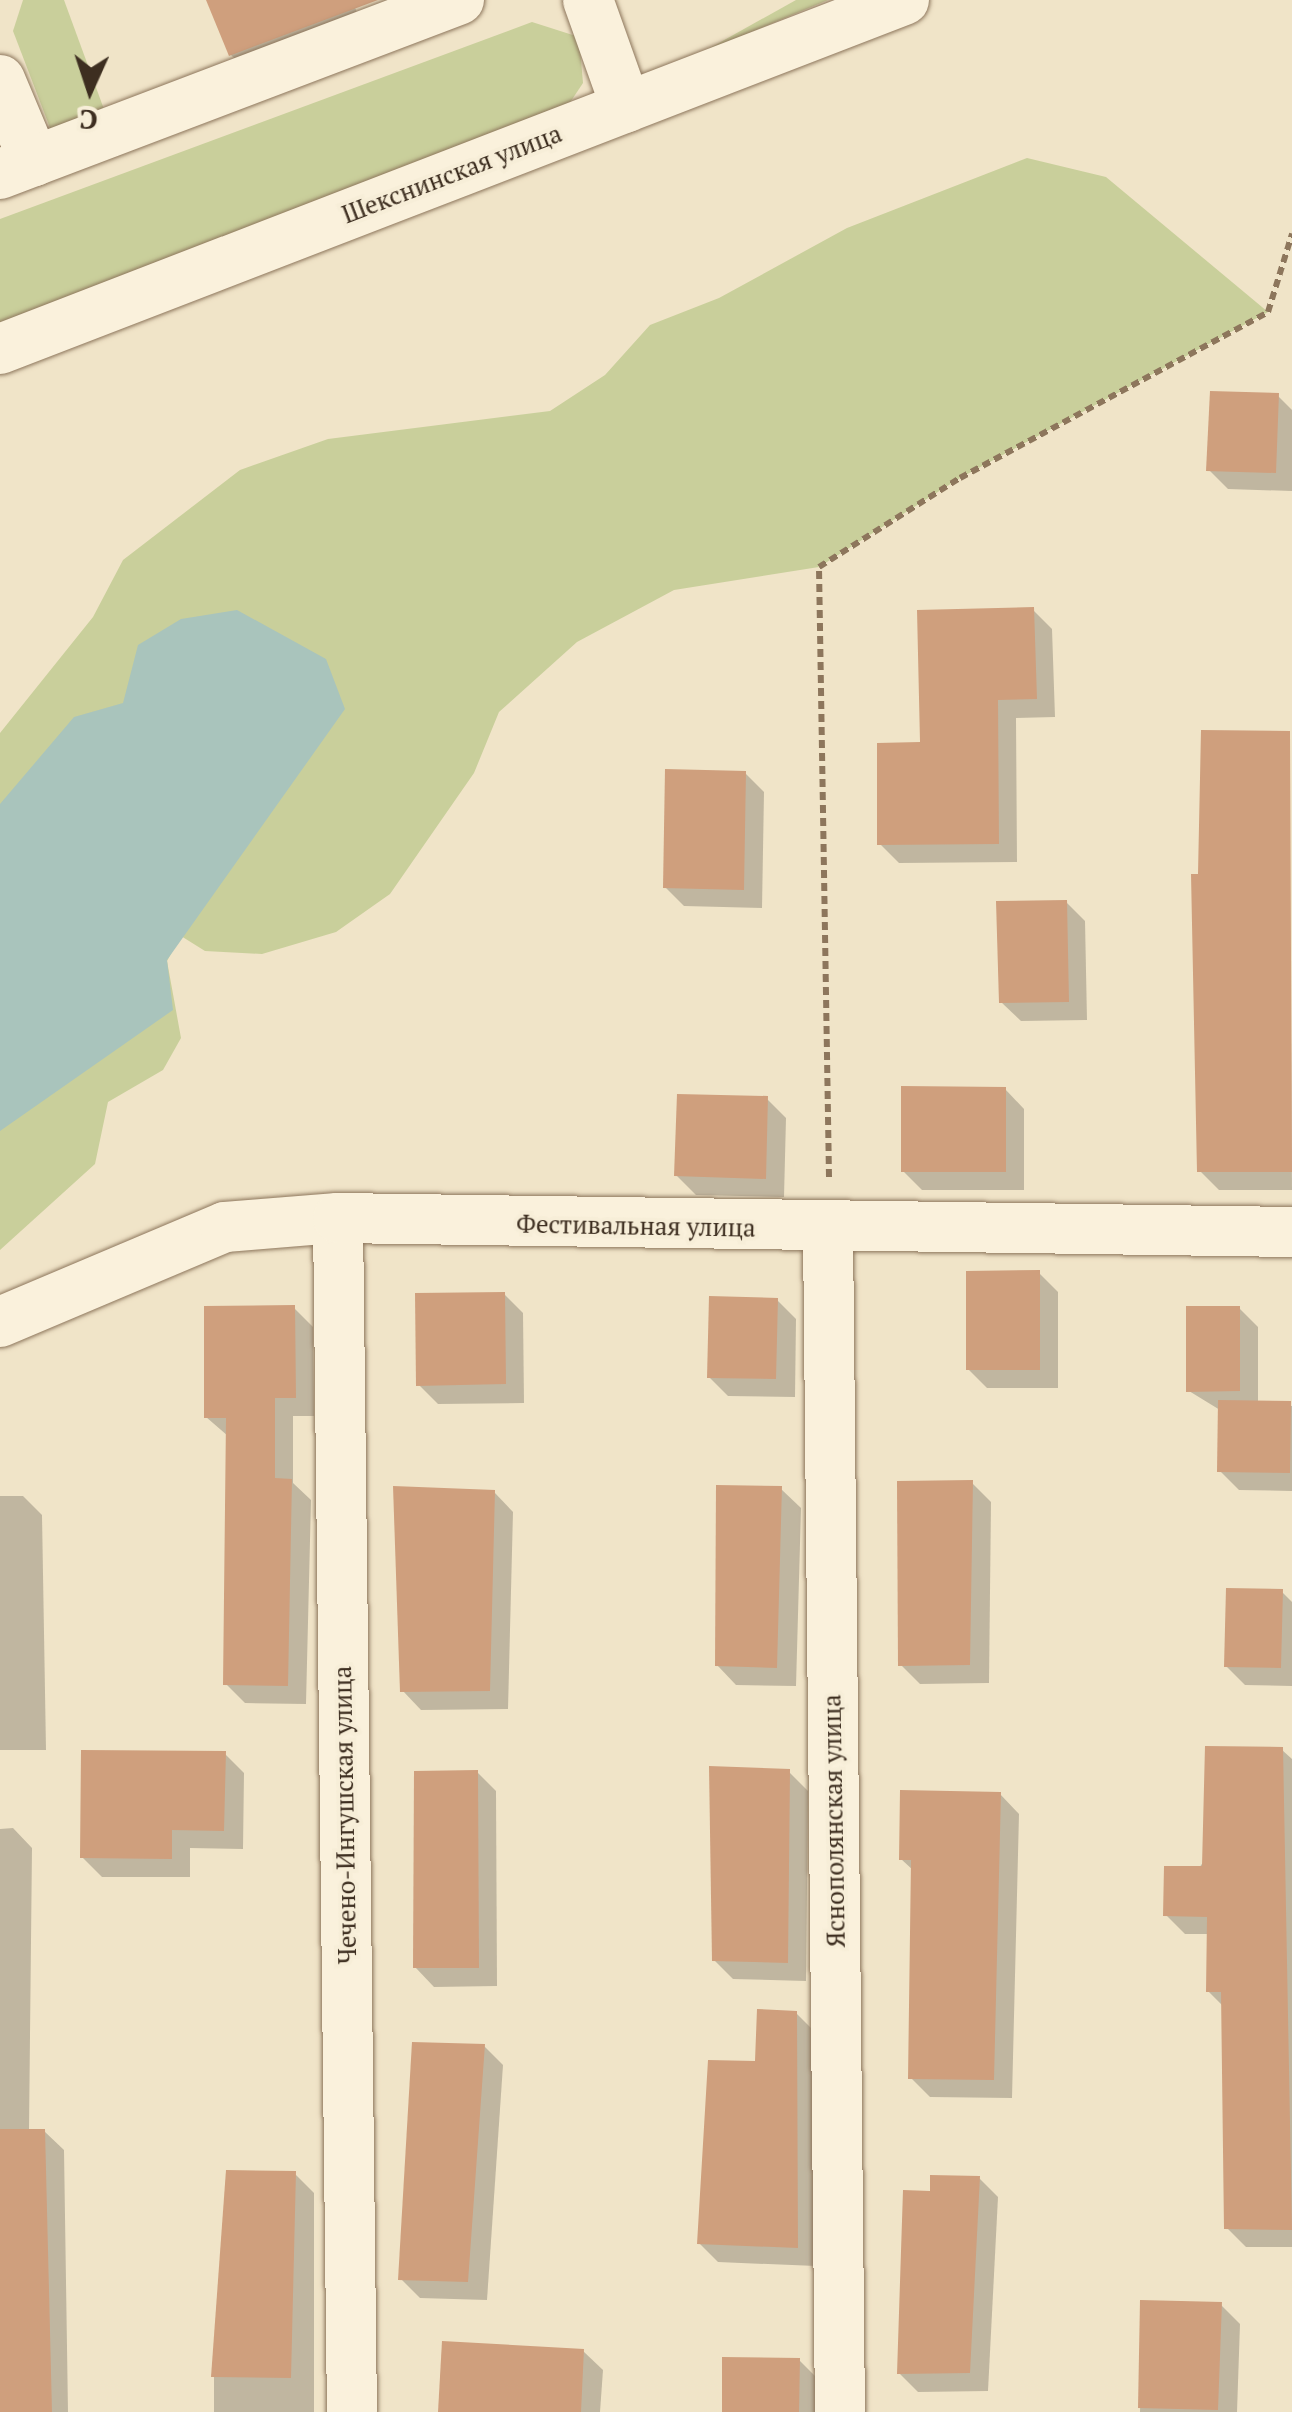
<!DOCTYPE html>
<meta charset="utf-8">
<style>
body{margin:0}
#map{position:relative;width:1292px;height:2412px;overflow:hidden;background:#f0e4c8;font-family:"PT Serif",serif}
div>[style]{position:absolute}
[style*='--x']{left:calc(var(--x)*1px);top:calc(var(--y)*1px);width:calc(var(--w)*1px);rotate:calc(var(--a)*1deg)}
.green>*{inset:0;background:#c9cf9b}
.water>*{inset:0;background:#a9c4bc}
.shadow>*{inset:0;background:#0003}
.building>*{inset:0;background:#cf9f7d}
.path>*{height:6px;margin-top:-3px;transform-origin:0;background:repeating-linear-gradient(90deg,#8d765c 0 8px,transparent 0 13px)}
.roads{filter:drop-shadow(0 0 2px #8d765c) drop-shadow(0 0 2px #8d765c)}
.minor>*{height:50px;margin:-25px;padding:0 25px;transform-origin:25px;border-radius:25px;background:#faf1dc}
span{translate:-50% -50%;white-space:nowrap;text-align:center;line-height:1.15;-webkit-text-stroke:8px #f7eed8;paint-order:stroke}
.street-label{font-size:25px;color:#3d2e20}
.north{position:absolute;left:40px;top:40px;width:100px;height:100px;-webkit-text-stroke:8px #f7eed8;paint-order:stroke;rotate:183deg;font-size:28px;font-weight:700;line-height:40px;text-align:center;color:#3d2e20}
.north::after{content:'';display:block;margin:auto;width:35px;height:45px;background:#3d2e20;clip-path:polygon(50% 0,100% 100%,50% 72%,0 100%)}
</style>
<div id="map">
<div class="green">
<div style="clip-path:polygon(23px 0,64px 0,105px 112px,52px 133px,13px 31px)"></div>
<div style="clip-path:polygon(796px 0,828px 0,701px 53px)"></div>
<div style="clip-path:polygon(532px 22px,579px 37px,583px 83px,569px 104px,0 325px,0 219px)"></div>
<div style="clip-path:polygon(1027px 158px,1106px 177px,1268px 312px,960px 478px,819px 567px,674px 590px,577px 642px,499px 712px,474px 773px,390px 894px,336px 932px,262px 954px,205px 951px,181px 936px,167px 961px,181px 1038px,163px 1070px,108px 1102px,95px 1164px,0 1250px,0 733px,93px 617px,123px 560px,240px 470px,328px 439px,550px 411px,605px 375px,650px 325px,719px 298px,847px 228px)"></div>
</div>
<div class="water">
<div style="clip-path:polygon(237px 610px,326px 659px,345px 709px,167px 960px,173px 1010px,0 1131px,0 804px,74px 717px,123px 703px,138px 645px,181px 619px)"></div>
</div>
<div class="shadow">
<div style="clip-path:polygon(209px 0,352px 0,372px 50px,266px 90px,231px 55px)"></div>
<div style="clip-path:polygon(1278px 396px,1292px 410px,1292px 491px,1228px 489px,1209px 470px)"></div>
<div style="clip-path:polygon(1033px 610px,1052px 629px,1055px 717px,1016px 718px,1017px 862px,899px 863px,880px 844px,923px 745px)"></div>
<div style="clip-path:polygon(1289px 734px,1292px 1190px,1219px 1190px,1200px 1171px,1201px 876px)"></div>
<div style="clip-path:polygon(745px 773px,764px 792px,762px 908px,684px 906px,665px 887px)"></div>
<div style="clip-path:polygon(1066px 902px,1085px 921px,1087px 1020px,1021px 1021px,1001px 1002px)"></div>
<div style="clip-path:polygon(1005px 1089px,1024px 1109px,1024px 1190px,922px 1190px,903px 1171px)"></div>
<div style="clip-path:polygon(767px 1099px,786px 1118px,784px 1197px,696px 1195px,677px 1176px)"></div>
<div style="clip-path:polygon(1039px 1273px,1058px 1292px,1058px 1388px,987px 1388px,968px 1369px)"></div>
<div style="clip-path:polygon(504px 1294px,523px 1313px,524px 1403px,438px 1404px,419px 1385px)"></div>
<div style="clip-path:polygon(777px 1300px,796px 1319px,795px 1397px,728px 1396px,709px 1377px)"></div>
<div style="clip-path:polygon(294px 1308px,313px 1327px,314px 1416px,293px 1416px,293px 1483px,311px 1500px,306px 1704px,245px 1703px,226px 1684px,228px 1436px,206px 1417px)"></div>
<div style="clip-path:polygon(1239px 1308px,1258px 1327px,1258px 1403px,1292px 1406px,1292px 1491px,1239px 1490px,1220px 1471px,1220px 1410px,1189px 1391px)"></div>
<div style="clip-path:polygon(972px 1483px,991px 1502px,989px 1683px,920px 1684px,901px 1665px)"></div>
<div style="clip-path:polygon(781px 1489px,801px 1508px,796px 1686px,736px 1685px,717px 1665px)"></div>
<div style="clip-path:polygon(494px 1492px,513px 1512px,508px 1709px,421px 1710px,402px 1690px)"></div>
<div style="clip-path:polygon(0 1496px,23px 1496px,42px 1515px,46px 1750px,0 1750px)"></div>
<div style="clip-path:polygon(1282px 1592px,1292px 1602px,1292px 1686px,1245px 1685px,1226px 1666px)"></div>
<div style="clip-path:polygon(1282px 1750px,1292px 1759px,1292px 2247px,1246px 2247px,1226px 2227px,1223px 2006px,1208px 1991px,1209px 1934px,1185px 1934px,1166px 1915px)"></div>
<div style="clip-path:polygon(225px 1754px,244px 1773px,243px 1849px,190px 1848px,190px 1877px,102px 1877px,82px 1857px)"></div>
<div style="clip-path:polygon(788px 1771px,808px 1791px,806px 1981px,733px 1979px,714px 1960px)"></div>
<div style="clip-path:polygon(477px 1772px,496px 1791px,497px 1986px,434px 1987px,415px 1967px)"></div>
<div style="clip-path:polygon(1000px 1794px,1019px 1814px,1012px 2098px,930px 2097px,911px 2078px,914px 1871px,901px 1859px)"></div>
<div style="clip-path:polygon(13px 1828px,32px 1848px,29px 2131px,44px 2131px,64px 2150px,68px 2412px,0 2412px,0 1829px)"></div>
<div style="clip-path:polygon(796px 2013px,815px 2032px,816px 2266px,718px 2262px,699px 2243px,758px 2064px)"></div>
<div style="clip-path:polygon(484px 2046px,503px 2065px,487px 2300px,420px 2298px,401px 2279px)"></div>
<div style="clip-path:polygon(295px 2174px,314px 2193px,314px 2412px,214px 2412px,214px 2377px)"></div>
<div style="clip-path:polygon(979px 2178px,998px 2197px,988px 2391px,918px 2392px,899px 2373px,932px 2194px)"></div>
<div style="clip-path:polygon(1143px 2302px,1221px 2305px,1240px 2324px,1237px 2412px,1140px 2412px)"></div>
<div style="clip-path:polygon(583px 2351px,603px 2370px,600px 2412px,440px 2412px)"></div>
<div style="clip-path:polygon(799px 2360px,818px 2379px,817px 2412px,724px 2412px)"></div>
</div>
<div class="building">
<div style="clip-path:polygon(206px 0,378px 0,229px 56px)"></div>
<div style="clip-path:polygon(1210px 391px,1279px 393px,1276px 473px,1206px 471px)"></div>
<div style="clip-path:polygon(1034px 607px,1037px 699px,998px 700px,999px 844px,877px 845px,877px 743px,920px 742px,917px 610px)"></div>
<div style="clip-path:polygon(1201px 730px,1290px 731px,1292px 1172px,1197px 1172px,1191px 874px,1198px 874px)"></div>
<div style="clip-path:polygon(665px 769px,746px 771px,744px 890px,663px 888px)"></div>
<div style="clip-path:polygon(1067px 900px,1069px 1002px,999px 1003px,996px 901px)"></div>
<div style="clip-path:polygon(901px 1086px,1006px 1087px,1006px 1172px,901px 1172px)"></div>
<div style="clip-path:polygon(677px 1094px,768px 1096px,766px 1179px,674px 1176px)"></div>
<div style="clip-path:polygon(1040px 1270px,1040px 1370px,966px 1370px,966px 1271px)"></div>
<div style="clip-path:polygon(505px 1292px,506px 1384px,416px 1386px,415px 1293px)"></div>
<div style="clip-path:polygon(709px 1296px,778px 1298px,776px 1379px,707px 1378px)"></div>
<div style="clip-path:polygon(295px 1305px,296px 1398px,275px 1398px,275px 1478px,292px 1479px,288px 1686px,223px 1685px,226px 1418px,204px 1418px,204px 1306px)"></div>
<div style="clip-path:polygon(1186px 1306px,1240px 1306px,1240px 1391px,1186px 1392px)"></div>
<div style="clip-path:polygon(1218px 1400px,1291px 1401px,1290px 1473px,1217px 1472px)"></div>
<div style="clip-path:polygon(973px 1480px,970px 1665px,898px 1666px,897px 1481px)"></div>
<div style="clip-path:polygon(716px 1485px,782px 1486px,777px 1668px,715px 1666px)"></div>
<div style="clip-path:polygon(393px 1486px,495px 1490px,490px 1691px,400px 1692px)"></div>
<div style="clip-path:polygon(1226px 1588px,1283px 1589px,1281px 1668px,1224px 1667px)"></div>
<div style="clip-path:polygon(1205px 1746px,1283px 1747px,1292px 2230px,1224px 2229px,1221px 1992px,1206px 1992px,1207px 1917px,1163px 1916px,1164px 1866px,1202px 1866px)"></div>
<div style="clip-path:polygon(81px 1750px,226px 1751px,224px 1831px,172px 1830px,172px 1859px,80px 1858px)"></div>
<div style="clip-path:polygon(709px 1766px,790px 1769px,788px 1963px,712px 1961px)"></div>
<div style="clip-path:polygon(478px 1770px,479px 1968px,413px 1968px,414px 1771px)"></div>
<div style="clip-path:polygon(900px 1790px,1001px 1792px,994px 2080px,908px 2079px,911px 1860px,899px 1860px)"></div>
<div style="clip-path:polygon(757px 2009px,797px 2011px,798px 2248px,697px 2244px,708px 2060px,755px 2061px)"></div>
<div style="clip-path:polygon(412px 2042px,485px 2044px,468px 2282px,398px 2280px)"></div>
<div style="clip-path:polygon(0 2129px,45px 2129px,52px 2412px,0 2412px)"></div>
<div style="clip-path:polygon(226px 2170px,296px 2171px,291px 2378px,211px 2377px)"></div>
<div style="clip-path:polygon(930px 2175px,980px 2176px,970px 2373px,897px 2374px,903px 2190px,930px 2191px)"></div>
<div style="clip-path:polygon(1140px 2300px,1222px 2302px,1218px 2410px,1138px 2408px)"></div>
<div style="clip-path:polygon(442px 2341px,584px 2349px,581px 2412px,438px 2412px)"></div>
<div style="clip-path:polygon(722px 2357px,800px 2358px,799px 2412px,722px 2412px)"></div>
</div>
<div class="path">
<div style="--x:829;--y:1177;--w:610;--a:-90.94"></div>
<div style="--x:819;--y:567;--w:167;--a:-32.3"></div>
<div style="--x:960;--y:478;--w:350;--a:-28.3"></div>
<div style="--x:1268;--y:312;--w:82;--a:-72.9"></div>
</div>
<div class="roads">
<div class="minor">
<div style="--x:588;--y:0;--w:114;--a:70.4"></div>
<div style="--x:0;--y:80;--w:88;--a:67.2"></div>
<div style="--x:0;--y:174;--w:491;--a:-20.8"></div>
<div style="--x:0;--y:349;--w:969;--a:-21.11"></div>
<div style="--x:338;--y:1218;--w:1194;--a:89.33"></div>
<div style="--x:828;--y:1230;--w:1182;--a:89.42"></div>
<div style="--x:0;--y:1322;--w:244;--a:-22.9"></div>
<div style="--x:225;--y:1227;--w:113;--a:-4.6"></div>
<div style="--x:338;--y:1218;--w:954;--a:0.84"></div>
</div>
</div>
<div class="street-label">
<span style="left:452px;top:174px;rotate:-21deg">Шекснинская улица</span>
<span style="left:636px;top:1226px;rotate:1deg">Фестивальная улица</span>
<span style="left:345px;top:1815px;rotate:-91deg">Чечено-Ингушская улица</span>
<span style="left:834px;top:1821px;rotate:-91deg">Яснополянская улица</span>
</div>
<div class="north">С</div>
</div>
